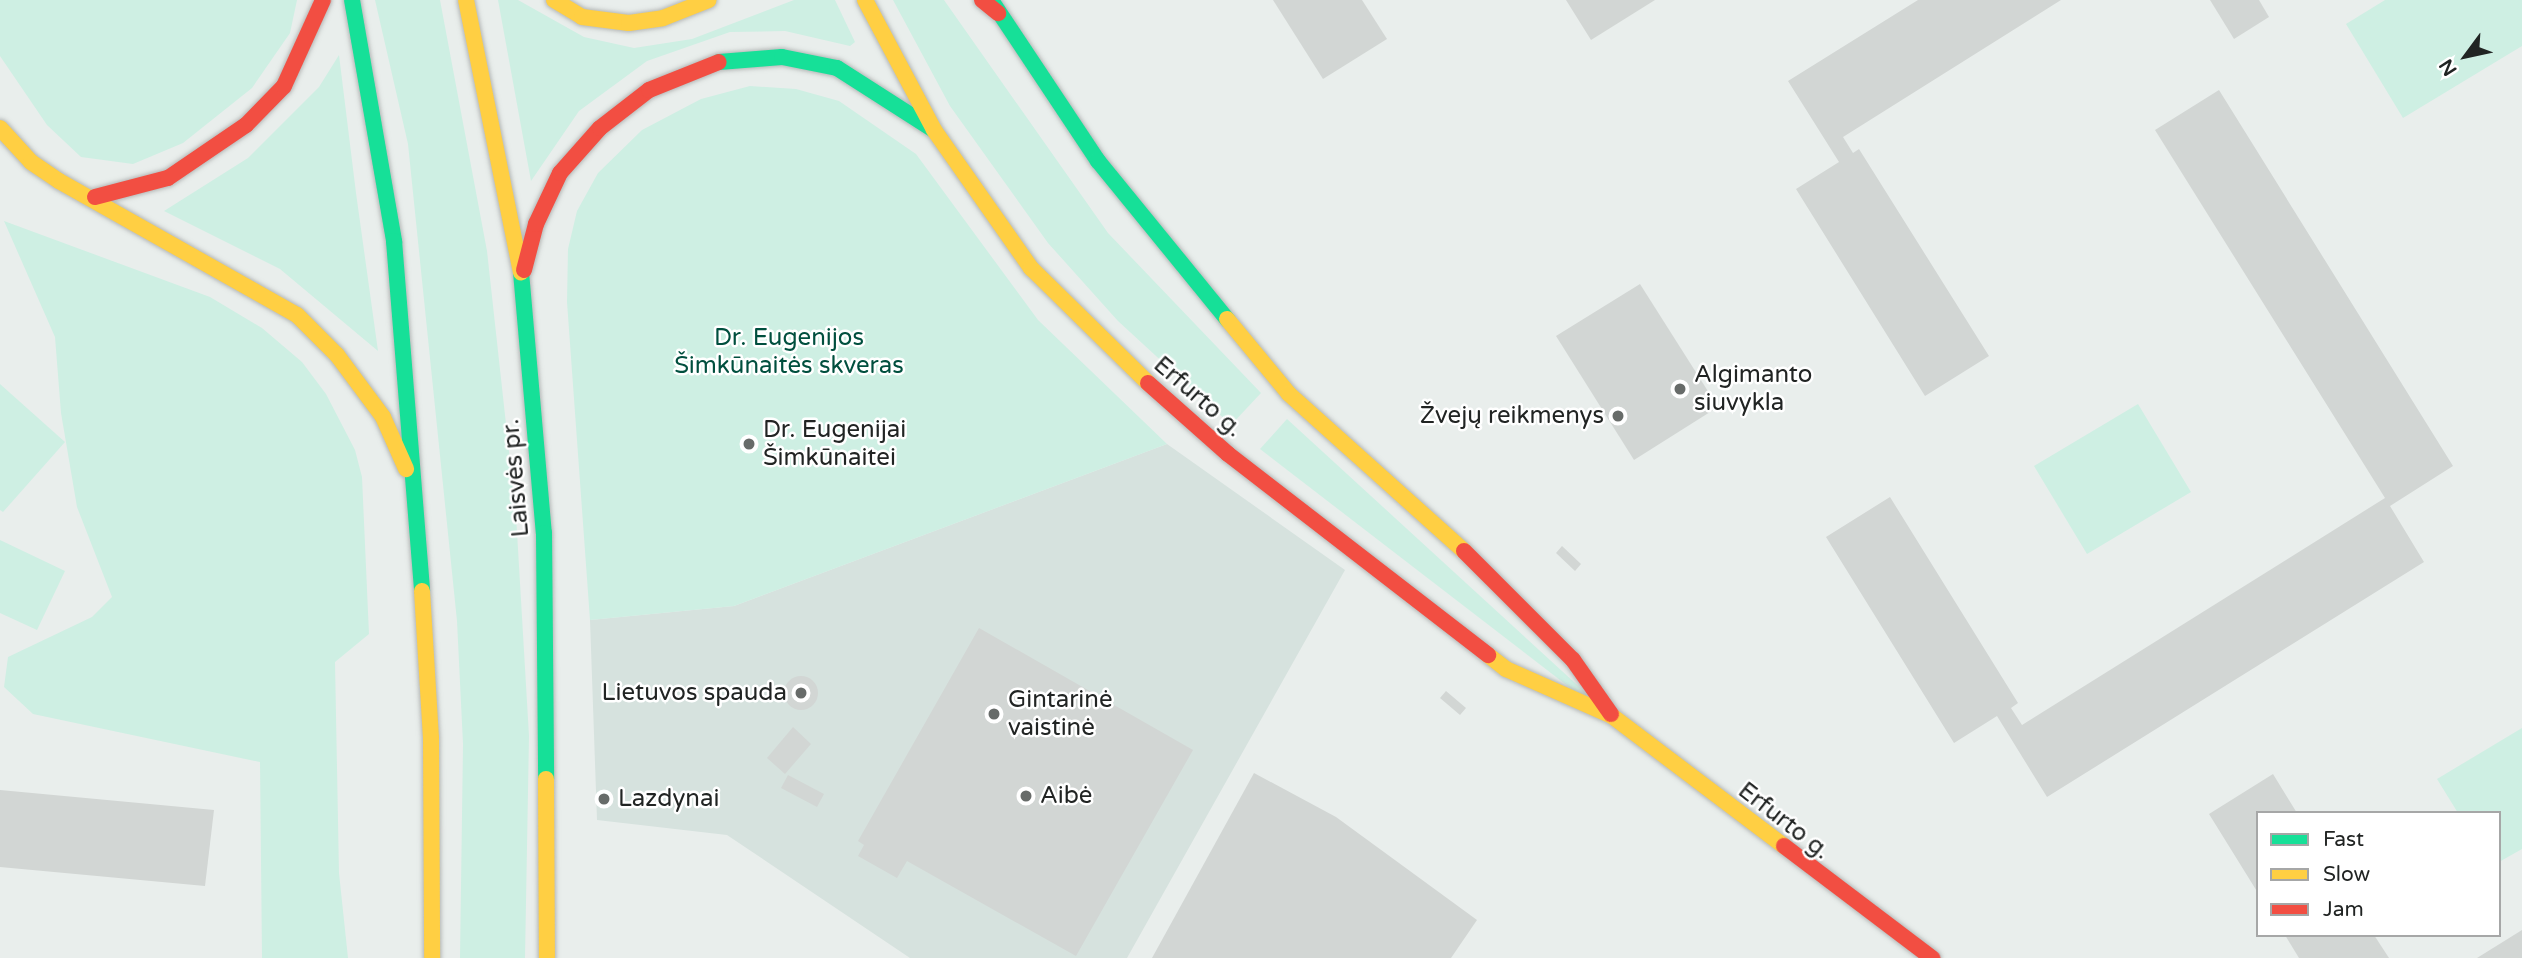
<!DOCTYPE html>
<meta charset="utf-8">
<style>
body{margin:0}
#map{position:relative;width:2522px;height:958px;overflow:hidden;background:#e9eeec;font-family:"Varela Round",sans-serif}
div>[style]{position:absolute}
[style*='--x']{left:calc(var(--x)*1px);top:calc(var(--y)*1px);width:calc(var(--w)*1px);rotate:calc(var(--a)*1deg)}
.built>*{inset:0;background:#d6e2de}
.green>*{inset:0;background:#ceefe3}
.building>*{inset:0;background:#d2d6d4}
.round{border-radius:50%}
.roads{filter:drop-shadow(0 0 2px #b6b9b8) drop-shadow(0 0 2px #b6b9b8)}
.fast>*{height:16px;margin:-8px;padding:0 8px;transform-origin:8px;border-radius:8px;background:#16e098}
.slow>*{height:16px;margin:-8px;padding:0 8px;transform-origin:8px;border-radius:8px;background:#ffcf43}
.jam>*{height:16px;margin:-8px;padding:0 8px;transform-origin:8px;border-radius:8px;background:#f24e42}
.dots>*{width:19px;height:19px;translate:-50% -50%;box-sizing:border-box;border:4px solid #fff;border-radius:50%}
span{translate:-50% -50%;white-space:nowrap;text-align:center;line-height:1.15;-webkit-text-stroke:5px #fff;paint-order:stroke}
.park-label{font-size:24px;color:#004f3e}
.poi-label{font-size:24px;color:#212423}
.left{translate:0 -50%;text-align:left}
.right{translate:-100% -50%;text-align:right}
.street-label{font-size:24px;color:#212423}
.legend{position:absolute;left:2256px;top:811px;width:245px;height:126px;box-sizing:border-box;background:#fff;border:2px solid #a6a7a7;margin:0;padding:9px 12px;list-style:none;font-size:21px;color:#212423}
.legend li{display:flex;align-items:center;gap:14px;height:35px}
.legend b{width:35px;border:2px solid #a6a7a7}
.north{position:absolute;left:2431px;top:21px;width:70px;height:70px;-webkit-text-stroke:5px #fff;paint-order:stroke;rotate:237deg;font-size:19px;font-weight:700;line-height:28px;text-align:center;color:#212423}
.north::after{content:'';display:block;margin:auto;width:24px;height:32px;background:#212423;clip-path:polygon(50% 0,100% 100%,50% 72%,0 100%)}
</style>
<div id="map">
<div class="built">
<div style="clip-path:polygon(1167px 444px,1345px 570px,1127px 958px,910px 958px,727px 835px,597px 820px,590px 620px,734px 606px)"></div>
</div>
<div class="green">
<div style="clip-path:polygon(0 0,297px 0,290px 33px,252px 88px,183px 143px,133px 164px,81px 157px,47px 125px,0 56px)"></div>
<div style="clip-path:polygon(375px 0,440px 0,487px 251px,516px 515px,529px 736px,525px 958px,460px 958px,463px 744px,457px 621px,408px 144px)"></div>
<div style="clip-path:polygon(498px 0,518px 0,584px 37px,634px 48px,692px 39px,794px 0,835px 0,855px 42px,850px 46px,785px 31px,730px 32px,647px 61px,579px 111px,531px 181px)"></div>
<div style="clip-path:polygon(893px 0,944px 0,1108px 233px,1261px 393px,1231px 425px,1118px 321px,1048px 243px,950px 106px)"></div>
<div style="clip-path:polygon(2385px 0,2522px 0,2522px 46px,2403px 118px,2346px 24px)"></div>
<div style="clip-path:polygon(339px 55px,356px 193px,378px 351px,280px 269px,164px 211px,248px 158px,319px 87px)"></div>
<div style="clip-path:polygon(750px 86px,796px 89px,839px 101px,916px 154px,1038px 320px,1167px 444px,734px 606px,590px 620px,567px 302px,568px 249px,577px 211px,598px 173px,642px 130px,701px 99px)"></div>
<div style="clip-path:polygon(4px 221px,210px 297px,262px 328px,302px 362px,326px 394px,355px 450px,362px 477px,369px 634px,335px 662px,339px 873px,348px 958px,262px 958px,260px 762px,33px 714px,4px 687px,8px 657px,92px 617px,112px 597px,77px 507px,61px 413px,55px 337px)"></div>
<div style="clip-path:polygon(0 384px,65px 442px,3px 512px,0 510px)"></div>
<div style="clip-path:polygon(2138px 404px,2191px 492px,2087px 554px,2034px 466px)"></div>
<div style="clip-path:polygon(1287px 419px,1586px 693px,1582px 697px,1260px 449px)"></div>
<div style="clip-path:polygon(0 540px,65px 571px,37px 630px,0 613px)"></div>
<div style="clip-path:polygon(2522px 728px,2522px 849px,2499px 862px,2499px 813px,2458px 813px,2437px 779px)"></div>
</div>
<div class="building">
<div style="clip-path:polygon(1273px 0,1362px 0,1387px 39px,1323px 79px)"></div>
<div style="clip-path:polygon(1566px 0,1655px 0,1591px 40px)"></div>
<div style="clip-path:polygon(1918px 0,2061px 0,1843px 137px,1853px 153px,1859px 149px,1989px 356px,1925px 396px,1796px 189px,1839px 162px,1788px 81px)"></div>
<div style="clip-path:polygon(2210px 0,2259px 0,2269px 17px,2234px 39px)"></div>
<div style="clip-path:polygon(2219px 90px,2453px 466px,2390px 506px,2424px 562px,2047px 797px,1997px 716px,1954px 743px,1826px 537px,1890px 497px,2018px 703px,2011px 708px,2022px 725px,2385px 498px,2155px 130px)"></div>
<div style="clip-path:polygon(1640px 284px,1718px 407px,1634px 460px,1556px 336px)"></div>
<div style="clip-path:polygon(1562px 546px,1581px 564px,1575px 571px,1556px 553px)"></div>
<div style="clip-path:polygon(979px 628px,1193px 750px,1076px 956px,907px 861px,897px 878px,858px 856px,864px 845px,858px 841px)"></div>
<div class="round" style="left:784px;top:676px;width:34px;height:34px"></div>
<div style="clip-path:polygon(1446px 691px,1466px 708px,1460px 715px,1440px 698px)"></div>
<div style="clip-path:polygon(793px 727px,811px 744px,785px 774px,767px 758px)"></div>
<div style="clip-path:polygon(1254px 773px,1336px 817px,1477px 920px,1451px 958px,1152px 958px)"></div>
<div style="clip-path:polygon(2273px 774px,2297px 813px,2258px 813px,2258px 893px,2209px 814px)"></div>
<div style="clip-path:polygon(788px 775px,824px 794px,817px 807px,781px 788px)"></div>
<div style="clip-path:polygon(0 790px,214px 810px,205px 886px,0 867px)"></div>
<div style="clip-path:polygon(2522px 930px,2522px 958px,2477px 958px)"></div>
<div style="clip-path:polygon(2285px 935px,2374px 935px,2389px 958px,2299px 958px)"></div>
</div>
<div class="roads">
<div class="fast">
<div style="--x:352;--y:0;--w:245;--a:80.1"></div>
<div style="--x:394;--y:241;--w:351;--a:85.4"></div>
<div style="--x:991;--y:0;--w:193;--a:56.4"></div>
<div style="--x:1098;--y:161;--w:204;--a:50.8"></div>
<div style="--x:719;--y:62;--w:63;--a:-4.5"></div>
<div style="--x:782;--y:57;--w:56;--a:11.3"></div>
<div style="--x:837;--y:68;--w:115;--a:32.6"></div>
<div style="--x:521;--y:272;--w:262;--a:85"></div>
<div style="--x:544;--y:533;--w:246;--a:89.5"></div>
</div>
<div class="slow">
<div style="--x:466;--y:0;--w:278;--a:78.6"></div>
<div style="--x:554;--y:0;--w:33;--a:31"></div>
<div style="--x:582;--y:17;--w:47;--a:7.3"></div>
<div style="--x:629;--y:23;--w:34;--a:-8"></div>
<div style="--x:663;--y:18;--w:49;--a:-21.4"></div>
<div style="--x:865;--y:0;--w:147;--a:62"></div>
<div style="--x:934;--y:130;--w:169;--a:54.9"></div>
<div style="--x:1031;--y:268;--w:164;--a:44.5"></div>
<div style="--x:0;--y:128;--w:46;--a:47.6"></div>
<div style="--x:31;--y:162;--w:34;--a:34"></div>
<div style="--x:59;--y:181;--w:273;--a:29.4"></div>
<div style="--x:297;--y:315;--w:57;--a:45"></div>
<div style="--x:337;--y:355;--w:77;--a:53.4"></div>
<div style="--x:383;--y:417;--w:57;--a:66.1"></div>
<div style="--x:1227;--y:319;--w:97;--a:50.4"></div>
<div style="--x:1289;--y:394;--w:235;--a:41.9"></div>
<div style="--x:422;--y:591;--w:147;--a:86.5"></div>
<div style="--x:431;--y:738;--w:220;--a:89.7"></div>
<div style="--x:1488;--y:655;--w:23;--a:38"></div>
<div style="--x:1506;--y:669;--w:116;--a:23.9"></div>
<div style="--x:1612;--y:716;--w:216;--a:37.1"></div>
<div style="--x:546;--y:779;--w:179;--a:89.7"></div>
</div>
<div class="jam">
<div style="--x:982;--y:0;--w:21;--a:39"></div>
<div style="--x:95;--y:197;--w:75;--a:-14.6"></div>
<div style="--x:168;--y:178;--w:94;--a:-34.2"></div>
<div style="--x:246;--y:125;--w:54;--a:-45.7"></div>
<div style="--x:284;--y:86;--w:94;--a:-65.6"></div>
<div style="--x:524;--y:270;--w:48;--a:-75.4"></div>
<div style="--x:536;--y:224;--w:56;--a:-64.8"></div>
<div style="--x:560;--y:173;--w:60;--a:-48.4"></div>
<div style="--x:600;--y:128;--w:62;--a:-37.8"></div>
<div style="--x:649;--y:90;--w:75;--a:-21.8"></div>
<div style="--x:1148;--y:383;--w:107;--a:41.6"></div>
<div style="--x:1228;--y:454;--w:329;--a:37.7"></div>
<div style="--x:1464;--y:551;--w:154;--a:45"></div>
<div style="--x:1573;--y:660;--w:66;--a:54.9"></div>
<div style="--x:1784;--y:846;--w:186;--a:37.1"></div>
</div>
</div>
<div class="dots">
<div style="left:1680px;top:389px;background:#676b69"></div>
<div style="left:1618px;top:416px;background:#676b69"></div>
<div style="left:749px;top:444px;background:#676b69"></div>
<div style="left:801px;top:693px;background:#676b69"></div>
<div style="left:994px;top:714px;background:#676b69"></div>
<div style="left:1026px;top:796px;background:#676b69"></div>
<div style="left:604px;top:799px;background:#676b69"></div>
</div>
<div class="park-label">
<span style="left:789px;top:352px">Dr. Eugenijos<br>Šimkūnaitės skveras</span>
</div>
<div class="poi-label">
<span class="left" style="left:1694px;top:389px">Algimanto<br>siuvykla</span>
<span class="right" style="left:1604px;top:416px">Žvejų reikmenys</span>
<span class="left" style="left:763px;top:444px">Dr. Eugenijai<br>Šimkūnaitei</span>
<span class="right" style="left:787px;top:693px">Lietuvos spauda</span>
<span class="left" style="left:1008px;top:714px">Gintarinė<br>vaistinė</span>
<span class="left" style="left:1040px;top:796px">Aibė</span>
<span class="left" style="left:618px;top:799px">Lazdynai</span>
</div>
<div class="street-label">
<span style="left:1198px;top:397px;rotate:41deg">Erfurto g.</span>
<span style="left:516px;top:478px;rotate:-95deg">Laisvės pr.</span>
<span style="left:1784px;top:821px;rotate:38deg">Erfurto g.</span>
</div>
<ul class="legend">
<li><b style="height:9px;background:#16e098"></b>Fast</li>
<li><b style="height:9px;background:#ffcf43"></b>Slow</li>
<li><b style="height:9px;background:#f24e42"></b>Jam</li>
</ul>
<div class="north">N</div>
</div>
